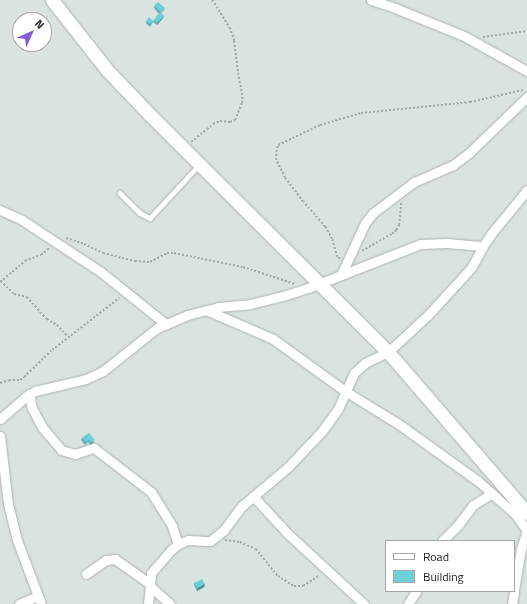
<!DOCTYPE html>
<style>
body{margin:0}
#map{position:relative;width:527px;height:604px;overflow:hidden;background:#dbe3e1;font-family:"Titillium Web",sans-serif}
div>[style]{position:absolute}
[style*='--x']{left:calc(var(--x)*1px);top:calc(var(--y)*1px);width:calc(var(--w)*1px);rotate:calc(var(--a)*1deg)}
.path>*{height:1.5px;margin-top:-0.75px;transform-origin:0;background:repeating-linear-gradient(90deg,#a1a8a6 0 2px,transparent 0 4px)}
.roads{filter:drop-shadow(0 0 1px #acb3b1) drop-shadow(0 0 1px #acb3b1)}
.service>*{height:4.5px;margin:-2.25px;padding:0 2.25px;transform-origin:2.25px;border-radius:2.25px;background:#fff}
.minor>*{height:9px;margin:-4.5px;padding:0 4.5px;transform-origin:4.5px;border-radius:4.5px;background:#fff}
.secondary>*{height:13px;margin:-6.5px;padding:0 6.5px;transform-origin:6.5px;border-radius:6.5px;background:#fff}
.wall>*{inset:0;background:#5fb2b7}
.shaded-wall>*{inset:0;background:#4d9195}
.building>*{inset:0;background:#6ecfd5}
span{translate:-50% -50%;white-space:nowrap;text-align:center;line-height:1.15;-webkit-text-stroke:3.5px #fff;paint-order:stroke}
.legend{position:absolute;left:385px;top:540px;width:130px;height:52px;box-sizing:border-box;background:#fff;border:1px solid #a7a7a7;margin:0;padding:5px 7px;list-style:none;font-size:12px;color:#222424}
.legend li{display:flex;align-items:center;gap:8px;height:20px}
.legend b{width:20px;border:1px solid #a7a7a7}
.north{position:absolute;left:12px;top:12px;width:40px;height:40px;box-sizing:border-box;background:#fff;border:1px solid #a7a7a7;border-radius:50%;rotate:45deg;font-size:11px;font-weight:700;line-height:16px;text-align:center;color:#222424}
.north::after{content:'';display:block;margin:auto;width:14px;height:18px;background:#845cd6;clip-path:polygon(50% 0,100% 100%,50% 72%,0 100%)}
</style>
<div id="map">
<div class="path">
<div style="--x:483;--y:37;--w:44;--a:-7.8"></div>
<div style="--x:191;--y:142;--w:28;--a:-39"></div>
<div style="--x:213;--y:124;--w:8;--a:-23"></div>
<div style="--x:220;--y:121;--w:10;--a:6"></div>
<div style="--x:230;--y:122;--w:5;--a:-22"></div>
<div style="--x:235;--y:120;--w:18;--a:-68"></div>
<div style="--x:242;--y:103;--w:8;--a:-90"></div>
<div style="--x:242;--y:95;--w:20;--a:-101"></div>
<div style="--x:238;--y:75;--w:34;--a:-97"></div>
<div style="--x:234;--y:41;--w:13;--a:-108"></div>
<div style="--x:230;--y:29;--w:34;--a:-122"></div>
<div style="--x:66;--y:238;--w:19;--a:18"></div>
<div style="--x:84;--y:244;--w:21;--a:25"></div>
<div style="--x:103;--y:253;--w:33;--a:14"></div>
<div style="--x:135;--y:261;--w:15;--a:4"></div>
<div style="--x:150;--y:262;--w:19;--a:-28"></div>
<div style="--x:167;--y:253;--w:7;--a:0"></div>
<div style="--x:174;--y:253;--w:70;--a:11.5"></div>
<div style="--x:243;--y:267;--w:55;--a:18.1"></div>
<div style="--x:362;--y:251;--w:34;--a:-30"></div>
<div style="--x:392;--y:234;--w:6;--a:-45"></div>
<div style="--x:396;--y:230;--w:6;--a:-59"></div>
<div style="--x:399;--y:225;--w:22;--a:-85"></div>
<div style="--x:340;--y:259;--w:4;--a:-146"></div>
<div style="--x:337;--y:257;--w:19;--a:-106"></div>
<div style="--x:332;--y:239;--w:14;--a:-120"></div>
<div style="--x:325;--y:227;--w:33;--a:-131"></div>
<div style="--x:303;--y:202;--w:30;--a:-127"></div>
<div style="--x:285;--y:178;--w:20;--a:-117"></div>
<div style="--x:276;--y:160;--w:8;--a:-90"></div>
<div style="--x:276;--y:152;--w:7;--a:-74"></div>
<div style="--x:278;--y:145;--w:47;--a:-25.5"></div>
<div style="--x:320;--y:125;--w:43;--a:-16.3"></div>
<div style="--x:361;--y:113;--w:110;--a:-5.8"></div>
<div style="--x:470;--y:102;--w:54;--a:-12.8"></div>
<div style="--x:1;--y:281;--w:18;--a:45"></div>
<div style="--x:14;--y:294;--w:13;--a:13"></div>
<div style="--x:27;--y:297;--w:30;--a:48"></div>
<div style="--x:47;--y:319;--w:12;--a:31"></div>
<div style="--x:57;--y:325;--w:16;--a:47"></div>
<div style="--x:0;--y:282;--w:33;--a:-40"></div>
<div style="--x:25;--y:261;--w:17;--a:-21"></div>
<div style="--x:41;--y:255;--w:11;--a:-41"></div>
<div style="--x:0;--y:383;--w:9;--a:-18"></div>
<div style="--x:9;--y:380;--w:11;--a:0"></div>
<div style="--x:20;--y:380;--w:5;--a:-37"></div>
<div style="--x:24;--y:377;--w:39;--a:-44"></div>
<div style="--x:52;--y:350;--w:85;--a:-37.8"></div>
<div style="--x:225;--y:540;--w:15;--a:8"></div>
<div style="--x:240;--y:542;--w:17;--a:24"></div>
<div style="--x:256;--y:549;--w:35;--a:51"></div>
<div style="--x:278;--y:576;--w:19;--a:32"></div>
<div style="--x:294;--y:586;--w:9;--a:0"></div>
<div style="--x:303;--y:586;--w:20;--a:-33"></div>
</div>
<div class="roads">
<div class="service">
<div style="--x:120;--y:193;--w:28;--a:45"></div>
<div style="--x:140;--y:213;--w:11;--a:27"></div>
<div style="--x:150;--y:218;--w:71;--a:-47.3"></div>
</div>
<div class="minor">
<div style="--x:371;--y:0;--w:25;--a:18"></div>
<div style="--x:395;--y:8;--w:74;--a:22.1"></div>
<div style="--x:464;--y:36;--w:72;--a:29.1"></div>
<div style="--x:0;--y:210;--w:24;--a:24"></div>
<div style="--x:22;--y:220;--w:95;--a:33.4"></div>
<div style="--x:101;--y:272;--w:83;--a:38.7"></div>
<div style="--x:341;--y:275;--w:57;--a:-65.2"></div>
<div style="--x:365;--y:223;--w:13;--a:-51"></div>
<div style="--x:373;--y:213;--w:51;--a:-37.1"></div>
<div style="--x:414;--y:182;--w:43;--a:-23.6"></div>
<div style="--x:453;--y:165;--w:21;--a:-37"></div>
<div style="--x:470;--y:152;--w:79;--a:-44"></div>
<div style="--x:206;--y:310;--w:73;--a:23.4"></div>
<div style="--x:273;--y:339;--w:89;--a:35.8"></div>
<div style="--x:345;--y:391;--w:65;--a:31.7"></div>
<div style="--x:400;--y:425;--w:96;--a:35.7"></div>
<div style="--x:478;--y:481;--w:51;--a:41.8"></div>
<div style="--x:516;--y:515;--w:19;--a:55"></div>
<div style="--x:29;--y:394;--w:14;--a:78"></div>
<div style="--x:32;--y:408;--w:21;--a:62"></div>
<div style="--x:42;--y:427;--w:30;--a:50"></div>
<div style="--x:61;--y:450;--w:15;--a:16"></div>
<div style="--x:75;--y:454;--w:20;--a:-18"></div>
<div style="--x:94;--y:448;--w:72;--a:37.7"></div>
<div style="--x:151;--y:492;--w:40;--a:58"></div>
<div style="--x:172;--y:526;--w:19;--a:72"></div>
<div style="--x:0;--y:419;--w:33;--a:-41"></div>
<div style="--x:25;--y:397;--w:12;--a:-31"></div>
<div style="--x:35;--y:391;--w:52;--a:-13.2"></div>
<div style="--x:86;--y:379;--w:19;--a:-25"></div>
<div style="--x:103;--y:371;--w:69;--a:-38.5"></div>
<div style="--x:157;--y:328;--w:33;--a:-23"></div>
<div style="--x:187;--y:315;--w:32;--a:-14"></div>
<div style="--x:218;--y:307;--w:32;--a:-5"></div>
<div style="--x:250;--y:304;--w:34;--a:-14"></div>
<div style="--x:283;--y:296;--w:26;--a:-18"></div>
<div style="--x:308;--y:288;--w:120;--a:-21.4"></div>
<div style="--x:420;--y:244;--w:27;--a:-2"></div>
<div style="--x:447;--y:243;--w:36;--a:5"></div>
<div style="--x:483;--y:246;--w:14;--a:-56"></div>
<div style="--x:491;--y:234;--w:57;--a:-50.7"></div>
<div style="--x:0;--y:436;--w:68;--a:83.3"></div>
<div style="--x:8;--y:504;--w:37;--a:76"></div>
<div style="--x:17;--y:540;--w:68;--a:69.4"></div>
<div style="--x:253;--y:496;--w:50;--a:47.4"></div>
<div style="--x:287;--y:533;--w:105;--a:42.7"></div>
<div style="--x:442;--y:541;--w:23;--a:-45"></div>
<div style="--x:458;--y:525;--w:25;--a:-53"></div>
<div style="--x:473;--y:505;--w:22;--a:-32"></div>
<div style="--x:86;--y:574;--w:24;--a:-35"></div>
<div style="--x:106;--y:560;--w:9;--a:-6"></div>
<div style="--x:115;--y:559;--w:43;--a:35.5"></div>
<div style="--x:150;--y:586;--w:27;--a:42"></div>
<div style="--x:514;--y:590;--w:42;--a:-80.3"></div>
<div style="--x:521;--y:549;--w:19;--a:-72"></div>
<div style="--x:19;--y:604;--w:21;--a:-23"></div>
<div style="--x:148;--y:604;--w:31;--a:-84"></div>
<div style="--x:151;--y:573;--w:30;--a:-49"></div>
<div style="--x:171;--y:550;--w:9;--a:-41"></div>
<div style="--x:178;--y:544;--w:11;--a:-22"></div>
<div style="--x:188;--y:540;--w:22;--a:3"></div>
<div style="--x:210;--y:541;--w:16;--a:-38"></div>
<div style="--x:223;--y:531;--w:31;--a:-53"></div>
<div style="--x:242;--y:506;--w:60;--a:-40.3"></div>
<div style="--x:288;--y:467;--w:50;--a:-46.6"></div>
<div style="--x:322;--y:431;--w:27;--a:-54"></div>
<div style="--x:338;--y:409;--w:39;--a:-66"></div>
<div style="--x:354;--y:373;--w:15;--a:-42"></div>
<div style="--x:365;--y:363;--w:25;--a:-26"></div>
<div style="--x:388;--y:352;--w:54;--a:-42.8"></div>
<div style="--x:428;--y:315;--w:64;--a:-47.5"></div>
<div style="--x:471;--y:268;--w:25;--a:-61"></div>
<div style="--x:408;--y:604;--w:15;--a:-58"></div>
<div style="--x:512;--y:604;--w:13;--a:-81"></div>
</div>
<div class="secondary">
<div style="--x:52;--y:0;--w:89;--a:51.8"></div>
<div style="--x:107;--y:70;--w:61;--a:46.3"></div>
<div style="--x:149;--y:114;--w:337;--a:44.9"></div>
<div style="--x:388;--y:352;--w:213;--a:49.2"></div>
</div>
</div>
<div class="wall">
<div style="clip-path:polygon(154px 6px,165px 8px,164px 10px,161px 13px,164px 16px,163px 18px,157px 25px,153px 22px,150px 27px,146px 23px,146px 21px,153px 21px,159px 14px,154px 8px)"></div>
<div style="clip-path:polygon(89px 433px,94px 442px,91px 445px,88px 442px,85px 445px,81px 440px,82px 438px)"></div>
<div style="clip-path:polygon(194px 583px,205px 584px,204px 587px,197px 591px,194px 585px)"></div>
</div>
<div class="shaded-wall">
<div style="clip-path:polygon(164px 16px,163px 18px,157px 25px,157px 23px)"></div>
<div style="clip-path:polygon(205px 584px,204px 587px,197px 591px,197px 588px)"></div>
</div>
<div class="building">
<div style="clip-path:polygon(158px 2px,165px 8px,161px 12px,154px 6px)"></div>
<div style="clip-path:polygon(160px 12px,164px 16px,157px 23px,154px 20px)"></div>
<div style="clip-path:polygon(149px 17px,153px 21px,151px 24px,146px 21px)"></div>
<div style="clip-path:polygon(89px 433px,95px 440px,91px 442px,89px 440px,86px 442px,82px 438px)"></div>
<div style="clip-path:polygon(202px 579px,205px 584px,197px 588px,194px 583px)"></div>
</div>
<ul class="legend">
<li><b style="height:5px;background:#fff"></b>Road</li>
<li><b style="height:11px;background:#6ecfd5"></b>Building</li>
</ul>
<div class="north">N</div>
</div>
